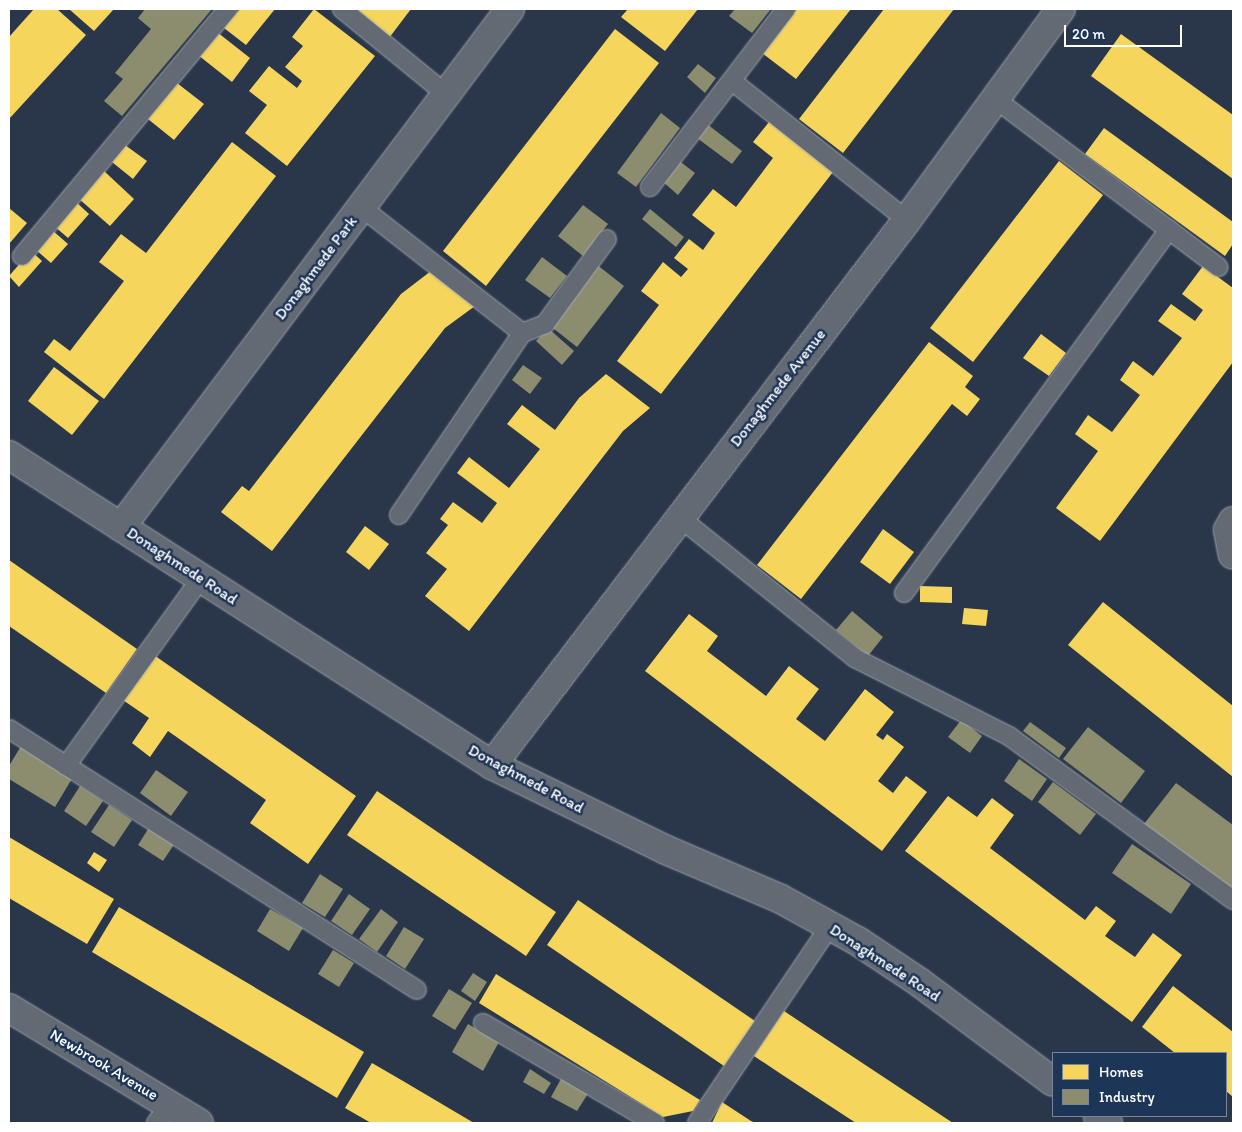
<!DOCTYPE html>
<style>
body{margin:0}
#map{position:relative;width:1242px;height:1132px;overflow:hidden;background:#2a374a;font-family:Itim,sans-serif}
div>[style]{position:absolute}
[style*='--x']{left:calc(var(--x)*1px);top:calc(var(--y)*1px);width:calc(var(--w)*1px);rotate:calc(var(--a)*1deg)}
.homes>*{inset:0;background:#f6d55c}
.industry>*{inset:0;background:#8c8c6e}
.roads{filter:drop-shadow(0 0 1px #9fa5ae) drop-shadow(0 0 1px #9fa5ae)}
.lane>*{height:18px;margin:-9px;padding:0 9px;transform-origin:9px;border-radius:9px;background:#636a74}
.street>*{height:28px;margin:-14px;padding:0 14px;transform-origin:14px;border-radius:14px;background:#636a74}
span{translate:-50% -50%;white-space:nowrap;text-align:center;line-height:1.15;-webkit-text-stroke:5px #1d3557;paint-order:stroke}
.street-label{font-size:16px;color:#fff}
.frame{position:absolute;inset:0;border:10px solid #fff;pointer-events:none}
.legend{position:absolute;left:1052px;top:1052px;width:175px;height:65px;box-sizing:border-box;background:#1d3557;border:1px solid #77869a;margin:0;padding:6px 9px;list-style:none;font-size:15px;color:#fff}
.legend li{display:flex;align-items:center;gap:10px;height:25px}
.legend b{width:25px;border:1px solid #77869a}
.scale{position:absolute;left:1064px;top:25px;width:118px;height:22px;box-sizing:border-box;border:2px solid #fff;border-top:0;padding-left:6px;font-size:15px;line-height:18px;white-space:nowrap;color:#fff;-webkit-text-stroke:4px #1d3557;paint-order:stroke}
</style>
<div id="map">
<div class="homes">
<div style="clip-path:polygon(34px 9px,57px 9px,86px 35px,9px 119px,9px 37px)"></div>
<div style="clip-path:polygon(69px 9px,114px 9px,94px 31px)"></div>
<div style="clip-path:polygon(240px 9px,275px 9px,246px 45px,224px 28px)"></div>
<div style="clip-path:polygon(314px 9px,375px 56px,287px 166px,245px 133px,267px 105px,249px 91px,269px 66px,297px 88px,302px 81px,285px 67px,303px 46px,292px 37px)"></div>
<div style="clip-path:polygon(352px 9px,411px 9px,389px 38px)"></div>
<div style="clip-path:polygon(628px 9px,698px 9px,665px 51px,621px 17px)"></div>
<div style="clip-path:polygon(797px 9px,851px 9px,796px 79px,762px 53px)"></div>
<div style="clip-path:polygon(884px 9px,954px 9px,843px 153px,799px 119px)"></div>
<div style="clip-path:polygon(615px 29px,659px 63px,486px 286px,443px 251px)"></div>
<div style="clip-path:polygon(217px 32px,250px 58px,232px 82px,198px 55px)"></div>
<div style="clip-path:polygon(1121px 34px,1233px 115px,1233px 179px,1091px 76px)"></div>
<div style="clip-path:polygon(177px 83px,204px 104px,174px 140px,148px 119px)"></div>
<div style="clip-path:polygon(769px 122px,833px 172px,661px 394px,617px 361px,659px 305px,641px 291px,663px 262px,681px 277px,688px 269px,674px 258px,689px 239px,703px 250px,715px 233px,692px 215px,713px 189px,736px 207px,773px 158px,753px 142px)"></div>
<div style="clip-path:polygon(1104px 128px,1233px 222px,1233px 244px,1225px 256px,1085px 154px)"></div>
<div style="clip-path:polygon(232px 142px,276px 176px,104px 399px,44px 352px,54px 339px,70px 351px,124px 281px,99px 262px,121px 234px,146px 253px)"></div>
<div style="clip-path:polygon(125px 145px,147px 161px,133px 179px,112px 162px)"></div>
<div style="clip-path:polygon(1059px 161px,1103px 195px,973px 362px,930px 328px)"></div>
<div style="clip-path:polygon(103px 170px,134px 199px,110px 226px,78px 198px)"></div>
<div style="clip-path:polygon(75px 201px,89px 214px,68px 238px,53px 225px)"></div>
<div style="clip-path:polygon(9px 208px,27px 223px,9px 244px)"></div>
<div style="clip-path:polygon(52px 230px,68px 244px,51px 263px,35px 249px)"></div>
<div style="clip-path:polygon(31px 251px,42px 261px,19px 287px,9px 276px)"></div>
<div style="clip-path:polygon(1203px 266px,1233px 288px,1233px 362px,1100px 541px,1056px 508px,1098px 451px,1075px 434px,1088px 415px,1112px 432px,1140px 395px,1120px 380px,1133px 361px,1153px 376px,1182px 338px,1158px 321px,1171px 304px,1195px 321px,1203px 310px,1182px 294px)"></div>
<div style="clip-path:polygon(431px 271px,475px 306px,445px 328px,272px 551px,221px 512px,242px 486px,249px 491px,401px 294px)"></div>
<div style="clip-path:polygon(1041px 334px,1066px 353px,1049px 376px,1023px 358px)"></div>
<div style="clip-path:polygon(929px 342px,973px 376px,965px 387px,980px 399px,967px 416px,952px 404px,801px 599px,757px 565px)"></div>
<div style="clip-path:polygon(54px 367px,99px 401px,72px 435px,28px 401px)"></div>
<div style="clip-path:polygon(606px 374px,650px 408px,623px 431px,469px 631px,425px 596px,447px 569px,426px 553px,448px 525px,440px 519px,453px 502px,482px 523px,497px 503px,457px 473px,469px 457px,509px 488px,540px 449px,507px 424px,522px 405px,555px 430px,579px 398px)"></div>
<div style="clip-path:polygon(365px 526px,389px 544px,369px 570px,346px 552px)"></div>
<div style="clip-path:polygon(883px 529px,914px 552px,890px 584px,860px 562px)"></div>
<div style="clip-path:polygon(9px 560px,137px 649px,106px 693px,9px 626px)"></div>
<div style="clip-path:polygon(920px 586px,952px 587px,952px 603px,920px 602px)"></div>
<div style="clip-path:polygon(1103px 602px,1233px 706px,1233px 777px,1068px 645px)"></div>
<div style="clip-path:polygon(964px 608px,988px 610px,986px 626px,962px 624px)"></div>
<div style="clip-path:polygon(689px 614px,718px 636px,707px 651px,766px 696px,789px 666px,819px 689px,796px 719px,825px 741px,865px 689px,894px 712px,876px 735px,883px 740px,887px 734px,904px 747px,878px 781px,893px 793px,906px 776px,927px 792px,882px 851px,645px 671px)"></div>
<div style="clip-path:polygon(151px 653px,356px 796px,308px 864px,250px 823px,266px 800px,168px 731px,150px 757px,132px 743px,149px 718px,120px 698px)"></div>
<div style="clip-path:polygon(377px 791px,556px 912px,526px 956px,347px 835px)"></div>
<div style="clip-path:polygon(948px 796px,977px 817px,992px 798px,1014px 815px,990px 848px,1085px 920px,1096px 906px,1116px 921px,1105px 936px,1135px 957px,1153px 933px,1182px 955px,1132px 1022px,905px 851px)"></div>
<div style="clip-path:polygon(9px 837px,114px 899px,87px 944px,9px 898px)"></div>
<div style="clip-path:polygon(94px 852px,107px 860px,99px 872px,87px 863px)"></div>
<div style="clip-path:polygon(578px 900px,755px 1021px,724px 1066px,547px 945px)"></div>
<div style="clip-path:polygon(119px 907px,364px 1052px,337px 1098px,92px 952px)"></div>
<div style="clip-path:polygon(496px 974px,700px 1100px,693px 1111px,663px 1117px,479px 1003px)"></div>
<div style="clip-path:polygon(1173px 986px,1233px 1032px,1233px 1097px,1226px 1091px,1226px 1053px,1175px 1053px,1142px 1027px)"></div>
<div style="clip-path:polygon(784px 1011px,814px 1031px,953px 1123px,856px 1123px,784px 1076px,754px 1056px)"></div>
<div style="clip-path:polygon(372px 1063px,403px 1081px,474px 1123px,371px 1123px,345px 1108px)"></div>
<div style="clip-path:polygon(722px 1102px,751px 1121px,756px 1123px,712px 1123px)"></div>
</div>
<div class="industry">
<div style="clip-path:polygon(145px 9px,212px 9px,122px 116px,104px 101px,123px 79px,115px 73px,151px 29px,138px 18px)"></div>
<div style="clip-path:polygon(735px 9px,771px 9px,752px 33px,729px 16px)"></div>
<div style="clip-path:polygon(698px 64px,716px 78px,705px 93px,687px 77px)"></div>
<div style="clip-path:polygon(661px 113px,680px 128px,636px 187px,617px 173px)"></div>
<div style="clip-path:polygon(707px 124px,742px 151px,732px 164px,697px 138px)"></div>
<div style="clip-path:polygon(678px 160px,695px 173px,678px 195px,662px 181px)"></div>
<div style="clip-path:polygon(583px 205px,608px 224px,583px 256px,558px 236px)"></div>
<div style="clip-path:polygon(650px 209px,684px 237px,676px 247px,642px 219px)"></div>
<div style="clip-path:polygon(542px 257px,567px 276px,550px 298px,525px 280px)"></div>
<div style="clip-path:polygon(596px 264px,624px 286px,577px 347px,549px 325px)"></div>
<div style="clip-path:polygon(548px 328px,574px 351px,562px 365px,536px 341px)"></div>
<div style="clip-path:polygon(523px 365px,542px 378px,530px 394px,512px 380px)"></div>
<div style="clip-path:polygon(852px 611px,883px 637px,868px 656px,836px 630px)"></div>
<div style="clip-path:polygon(961px 720px,982px 736px,970px 753px,948px 737px)"></div>
<div style="clip-path:polygon(1030px 722px,1066px 748px,1059px 758px,1023px 731px)"></div>
<div style="clip-path:polygon(1088px 727px,1145px 771px,1121px 803px,1063px 759px)"></div>
<div style="clip-path:polygon(21px 746px,73px 777px,55px 807px,9px 779px,9px 766px)"></div>
<div style="clip-path:polygon(1019px 759px,1047px 779px,1032px 801px,1004px 781px)"></div>
<div style="clip-path:polygon(156px 770px,188px 792px,171px 816px,140px 793px)"></div>
<div style="clip-path:polygon(1053px 782px,1096px 814px,1080px 835px,1038px 802px)"></div>
<div style="clip-path:polygon(1176px 783px,1233px 825px,1233px 890px,1144px 824px)"></div>
<div style="clip-path:polygon(80px 786px,103px 801px,86px 826px,64px 811px)"></div>
<div style="clip-path:polygon(109px 805px,132px 820px,114px 847px,91px 832px)"></div>
<div style="clip-path:polygon(150px 826px,175px 843px,163px 861px,138px 845px)"></div>
<div style="clip-path:polygon(1132px 844px,1191px 884px,1171px 914px,1112px 873px)"></div>
<div style="clip-path:polygon(320px 874px,343px 889px,325px 917px,302px 903px)"></div>
<div style="clip-path:polygon(349px 894px,370px 909px,352px 935px,331px 921px)"></div>
<div style="clip-path:polygon(270px 909px,303px 928px,289px 951px,257px 931px)"></div>
<div style="clip-path:polygon(381px 909px,398px 922px,377px 952px,359px 939px)"></div>
<div style="clip-path:polygon(404px 927px,424px 939px,405px 969px,386px 956px)"></div>
<div style="clip-path:polygon(333px 950px,354px 963px,339px 987px,318px 974px)"></div>
<div style="clip-path:polygon(473px 973px,487px 982px,475px 1001px,461px 991px)"></div>
<div style="clip-path:polygon(449px 989px,472px 1003px,455px 1030px,432px 1016px)"></div>
<div style="clip-path:polygon(468px 1024px,499px 1042px,483px 1071px,452px 1052px)"></div>
<div style="clip-path:polygon(530px 1069px,551px 1083px,544px 1094px,523px 1082px)"></div>
<div style="clip-path:polygon(562px 1077px,589px 1092px,577px 1111px,551px 1097px)"></div>
</div>
<div class="roads">
<div class="lane">
<div style="--x:342;--y:9;--w:134;--a:39.3"></div>
<div style="--x:732;--y:81;--w:223;--a:38.5"></div>
<div style="--x:994;--y:98;--w:281;--a:37"></div>
<div style="--x:650;--y:187;--w:224;--a:-52.6"></div>
<div style="--x:361;--y:207;--w:204;--a:38"></div>
<div style="--x:22;--y:256;--w:322;--a:-50.2"></div>
<div style="--x:399;--y:515;--w:220;--a:-55.9"></div>
<div style="--x:522;--y:333;--w:25;--a:-21"></div>
<div style="--x:545;--y:324;--w:105;--a:-53.9"></div>
<div style="--x:679;--y:517;--w:226;--a:38.7"></div>
<div style="--x:855;--y:658;--w:173;--a:26.9"></div>
<div style="--x:1009;--y:736;--w:278;--a:36.2"></div>
<div style="--x:904;--y:593;--w:450;--a:-53.9"></div>
<div style="--x:9;--y:729;--w:484;--a:32.6"></div>
<div style="--x:66;--y:766;--w:231;--a:-54.3"></div>
<div style="--x:483;--y:1023;--w:199;--a:30.2"></div>
<div style="--x:156;--y:1123;--w:22;--a:-51"></div>
<div style="--x:697;--y:1123;--w:236;--a:-56"></div>
</div>
<div class="street">
<div style="--x:9;--y:455;--w:574;--a:32.69"></div>
<div style="--x:492;--y:765;--w:191;--a:26"></div>
<div style="--x:664;--y:849;--w:125;--a:23.1"></div>
<div style="--x:779;--y:898;--w:91;--a:28.8"></div>
<div style="--x:859;--y:942;--w:72;--a:33.7"></div>
<div style="--x:919;--y:982;--w:167;--a:36.7"></div>
<div style="--x:1233;--y:521;--w:10;--a:119"></div>
<div style="--x:1228;--y:530;--w:25;--a:79"></div>
<div style="--x:121;--y:527;--w:648;--a:-53.09"></div>
<div style="--x:492;--y:765;--w:685;--a:-52.71"></div>
<div style="--x:907;--y:220;--w:261;--a:-53.9"></div>
<div style="--x:9;--y:1008;--w:222;--a:31.2"></div>
<div style="--x:1098;--y:1116;--w:12;--a:35"></div>
</div>
</div>
<div class="street-label">
<span style="left:316px;top:268px;rotate:-53deg">Donaghmede Park</span>
<span style="left:778px;top:388px;rotate:-52deg">Donaghmede Avenue</span>
<span style="left:182px;top:566px;rotate:33deg">Donaghmede Road</span>
<span style="left:526px;top:779px;rotate:28deg">Donaghmede Road</span>
<span style="left:885px;top:963px;rotate:33deg">Donaghmede Road</span>
<span style="left:104px;top:1065px;rotate:31deg">Newbrook Avenue</span>
</div>
<div class="frame"></div>
<ul class="legend">
<li><b style="height:14px;background:#f6d55c"></b>Homes</li>
<li><b style="height:14px;background:#8c8c6e"></b>Industry</li>
</ul>
<div class="scale">20 m</div>
</div>
